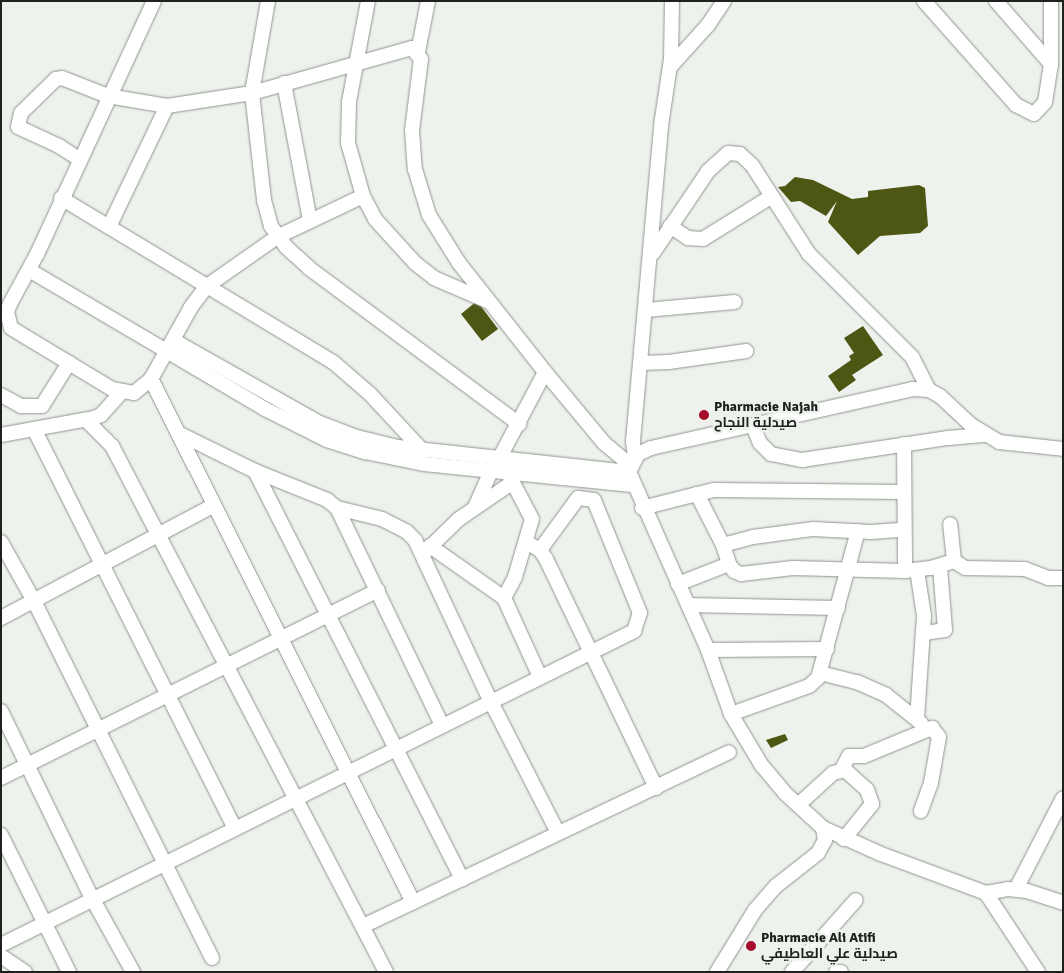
<!DOCTYPE html>
<meta charset="utf-8">
<style>
body{margin:0}
#map{position:relative;width:1064px;height:973px;overflow:hidden;background:#edf2ec;font-family:Signika,Cairo,sans-serif}
div>[style]{position:absolute}
[style*='--x']{left:calc(var(--x)*1px);top:calc(var(--y)*1px);width:calc(var(--w)*1px);rotate:calc(var(--a)*1deg)}
.building>*{inset:0;background:#4d5612}
.roads{filter:drop-shadow(0 0 1px #8f948e) drop-shadow(0 0 1px #8f948e)}
.minor>*{height:14px;margin:-7px;padding:0 7px;transform-origin:7px;border-radius:7px;background:#fff}
.dots>*{width:14px;height:14px;translate:-50% -50%;box-sizing:border-box;border:2px solid #edf2ec;border-radius:50%}
span{translate:-50% -50%;white-space:nowrap;text-align:center;line-height:1.15;-webkit-text-stroke:5px #edf2ec;paint-order:stroke}
.poi-label{font-size:14px;color:#1f211f;font-weight:700}
.left{translate:0 -50%;text-align:left}
.frame{position:absolute;inset:0;border:2px solid #1f211f;pointer-events:none}
</style>
<div id="map">
<div class="building">
<div style="clip-path:polygon(795px 177px,813px 180px,852px 199px,868px 197px,868px 191px,919px 185px,925px 188px,928px 226px,920px 233px,880px 236px,858px 255px,828px 222px,837px 201px,826px 216px,800px 201px,791px 202px,778px 187px,785px 186px)"></div>
<div style="clip-path:polygon(477px 301px,498px 329px,482px 341px,461px 314px)"></div>
<div style="clip-path:polygon(863px 326px,883px 355px,852px 375px,856px 380px,839px 392px,828px 376px,851px 360px,849px 356px,854px 353px,844px 338px)"></div>
<div style="clip-path:polygon(785px 734px,788px 740px,771px 748px,766px 740px)"></div>
</div>
<div class="roads">
<div class="minor">
<div style="--x:154;--y:1;--w:279;--a:114.8"></div>
<div style="--x:37;--y:254;--w:57;--a:118.4"></div>
<div style="--x:10;--y:304;--w:9;--a:111"></div>
<div style="--x:7;--y:312;--w:16;--a:76"></div>
<div style="--x:11;--y:328;--w:118;--a:31.1"></div>
<div style="--x:112;--y:389;--w:22;--a:10"></div>
<div style="--x:134;--y:393;--w:22;--a:-39"></div>
<div style="--x:151;--y:379;--w:82;--a:-60.9"></div>
<div style="--x:191;--y:307;--w:26;--a:-53"></div>
<div style="--x:207;--y:286;--w:85;--a:-35"></div>
<div style="--x:277;--y:237;--w:95;--a:-25.5"></div>
<div style="--x:268;--y:1;--w:93;--a:99.9"></div>
<div style="--x:252;--y:93;--w:108;--a:83.6"></div>
<div style="--x:264;--y:200;--w:27;--a:75"></div>
<div style="--x:271;--y:226;--w:26;--a:54"></div>
<div style="--x:286;--y:247;--w:31;--a:42"></div>
<div style="--x:309;--y:268;--w:262;--a:36.6"></div>
<div style="--x:368;--y:1;--w:103;--a:100.7"></div>
<div style="--x:349;--y:102;--w:41;--a:91.4"></div>
<div style="--x:348;--y:143;--w:55;--a:74.2"></div>
<div style="--x:363;--y:196;--w:26;--a:62"></div>
<div style="--x:375;--y:219;--w:59;--a:47.7"></div>
<div style="--x:415;--y:263;--w:24;--a:38"></div>
<div style="--x:434;--y:278;--w:58;--a:23.5"></div>
<div style="--x:924;--y:1;--w:139;--a:48.5"></div>
<div style="--x:1016;--y:105;--w:20;--a:27"></div>
<div style="--x:1034;--y:114;--w:16;--a:-47"></div>
<div style="--x:1045;--y:102;--w:38;--a:-81"></div>
<div style="--x:1051;--y:64;--w:63;--a:-90"></div>
<div style="--x:996;--y:1;--w:84;--a:48.9"></div>
<div style="--x:418;--y:52;--w:52;--a:-78.9"></div>
<div style="--x:670;--y:67;--w:57;--a:-47.9"></div>
<div style="--x:708;--y:25;--w:29;--a:-56"></div>
<div style="--x:284;--y:83;--w:140;--a:79.3"></div>
<div style="--x:79;--y:159;--w:24;--a:-147"></div>
<div style="--x:59;--y:146;--w:45;--a:-155.1"></div>
<div style="--x:18;--y:127;--w:14;--a:-78"></div>
<div style="--x:21;--y:113;--w:49;--a:-44.2"></div>
<div style="--x:56;--y:79;--w:6;--a:-9"></div>
<div style="--x:62;--y:78;--w:49;--a:21.4"></div>
<div style="--x:108;--y:96;--w:60;--a:9.6"></div>
<div style="--x:167;--y:106;--w:86;--a:-8.7"></div>
<div style="--x:252;--y:93;--w:166;--a:-15.7"></div>
<div style="--x:412;--y:48;--w:14;--a:51"></div>
<div style="--x:421;--y:59;--w:72;--a:97.2"></div>
<div style="--x:412;--y:130;--w:39;--a:86"></div>
<div style="--x:415;--y:169;--w:48;--a:73.1"></div>
<div style="--x:429;--y:215;--w:57;--a:58"></div>
<div style="--x:459;--y:263;--w:139;--a:51.7"></div>
<div style="--x:545;--y:372;--w:92;--a:50.3"></div>
<div style="--x:604;--y:443;--w:34;--a:40"></div>
<div style="--x:61;--y:198;--w:318;--a:31.1"></div>
<div style="--x:333;--y:362;--w:49;--a:40.9"></div>
<div style="--x:370;--y:394;--w:76;--a:47.1"></div>
<div style="--x:670;--y:226;--w:22;--a:34"></div>
<div style="--x:688;--y:238;--w:15;--a:4"></div>
<div style="--x:703;--y:239;--w:81;--a:-31.9"></div>
<div style="--x:109;--y:227;--w:134;--a:-64.4"></div>
<div style="--x:653;--y:253;--w:99;--a:-56.1"></div>
<div style="--x:708;--y:171;--w:27;--a:-42"></div>
<div style="--x:728;--y:153;--w:12;--a:5"></div>
<div style="--x:740;--y:154;--w:16;--a:43"></div>
<div style="--x:752;--y:165;--w:106;--a:57.4"></div>
<div style="--x:809;--y:254;--w:146;--a:45"></div>
<div style="--x:912;--y:357;--w:37;--a:63"></div>
<div style="--x:29;--y:270;--w:274;--a:30.5"></div>
<div style="--x:265;--y:409;--w:69;--a:26.6"></div>
<div style="--x:327;--y:440;--w:40;--a:18"></div>
<div style="--x:365;--y:452;--w:60;--a:11.5"></div>
<div style="--x:424;--y:464;--w:209;--a:5.8"></div>
<div style="--x:646;--y:310;--w:89;--a:-5.1"></div>
<div style="--x:173;--y:340;--w:169;--a:29.5"></div>
<div style="--x:320;--y:423;--w:40;--a:21"></div>
<div style="--x:357;--y:437;--w:42;--a:13.7"></div>
<div style="--x:398;--y:447;--w:232;--a:6.2"></div>
<div style="--x:641;--y:363;--w:28;--a:-2"></div>
<div style="--x:669;--y:362;--w:78;--a:-8.1"></div>
<div style="--x:151;--y:379;--w:585;--a:63.39"></div>
<div style="--x:1;--y:395;--w:23;--a:29"></div>
<div style="--x:21;--y:406;--w:21;--a:0"></div>
<div style="--x:42;--y:406;--w:51;--a:-57.9"></div>
<div style="--x:86;--y:420;--w:37;--a:45"></div>
<div style="--x:112;--y:446;--w:593;--a:62.48"></div>
<div style="--x:753;--y:426;--w:18;--a:68"></div>
<div style="--x:760;--y:443;--w:16;--a:45"></div>
<div style="--x:771;--y:454;--w:32;--a:11"></div>
<div style="--x:802;--y:460;--w:148;--a:-8.6"></div>
<div style="--x:948;--y:438;--w:38;--a:-5"></div>
<div style="--x:34;--y:429;--w:447;--a:63.3"></div>
<div style="--x:178;--y:433;--w:86;--a:26.3"></div>
<div style="--x:255;--y:471;--w:78;--a:21.9"></div>
<div style="--x:327;--y:500;--w:13;--a:39"></div>
<div style="--x:337;--y:508;--w:241;--a:64.2"></div>
<div style="--x:1;--y:435;--w:95;--a:-10.4"></div>
<div style="--x:94;--y:418;--w:8;--a:-23"></div>
<div style="--x:101;--y:415;--w:30;--a:-48"></div>
<div style="--x:904;--y:444;--w:127;--a:89.5"></div>
<div style="--x:500;--y:457;--w:96;--a:-62.1"></div>
<div style="--x:635;--y:458;--w:17;--a:-97"></div>
<div style="--x:633;--y:441;--w:323;--a:-84.9"></div>
<div style="--x:662;--y:119;--w:61;--a:-81.5"></div>
<div style="--x:671;--y:59;--w:58;--a:-89"></div>
<div style="--x:255;--y:471;--w:458;--a:63.1"></div>
<div style="--x:697;--y:494;--w:17;--a:-13"></div>
<div style="--x:714;--y:490;--w:190;--a:0.6"></div>
<div style="--x:475;--y:507;--w:39;--a:-66"></div>
<div style="--x:337;--y:508;--w:46;--a:13.7"></div>
<div style="--x:382;--y:519;--w:27;--a:27"></div>
<div style="--x:406;--y:531;--w:13;--a:45"></div>
<div style="--x:415;--y:540;--w:177;--a:64.9"></div>
<div style="--x:490;--y:700;--w:149;--a:62.9"></div>
<div style="--x:642;--y:508;--w:57;--a:-14.3"></div>
<div style="--x:697;--y:494;--w:57;--a:63"></div>
<div style="--x:723;--y:545;--w:20;--a:72"></div>
<div style="--x:729;--y:564;--w:55;--a:158.6"></div>
<div style="--x:1;--y:542;--w:68;--a:60.8"></div>
<div style="--x:34;--y:601;--w:399;--a:63.5"></div>
<div style="--x:526;--y:542;--w:16;--a:30"></div>
<div style="--x:540;--y:550;--w:11;--a:56"></div>
<div style="--x:546;--y:559;--w:254;--a:64.3"></div>
<div style="--x:723;--y:545;--w:31;--a:-15"></div>
<div style="--x:753;--y:537;--w:61;--a:-7.6"></div>
<div style="--x:813;--y:529;--w:58;--a:3"></div>
<div style="--x:871;--y:532;--w:32;--a:-4"></div>
<div style="--x:430;--y:546;--w:90;--a:35.1"></div>
<div style="--x:504;--y:598;--w:87;--a:65.5"></div>
<div style="--x:424;--y:553;--w:49;--a:-44.2"></div>
<div style="--x:459;--y:519;--w:65;--a:-34.4"></div>
<div style="--x:954;--y:561;--w:13;--a:32"></div>
<div style="--x:965;--y:568;--w:60;--a:1"></div>
<div style="--x:1025;--y:569;--w:25;--a:21"></div>
<div style="--x:1048;--y:578;--w:15;--a:0"></div>
<div style="--x:729;--y:564;--w:9;--a:54"></div>
<div style="--x:734;--y:571;--w:8;--a:23"></div>
<div style="--x:741;--y:574;--w:52;--a:-6.6"></div>
<div style="--x:793;--y:568;--w:112;--a:1.5"></div>
<div style="--x:905;--y:571;--w:26;--a:-7"></div>
<div style="--x:931;--y:568;--w:24;--a:-17"></div>
<div style="--x:954;--y:561;--w:37;--a:-96"></div>
<div style="--x:917;--y:570;--w:47;--a:81.3"></div>
<div style="--x:924;--y:616;--w:103;--a:93.9"></div>
<div style="--x:504;--y:598;--w:24;--a:-62"></div>
<div style="--x:515;--y:577;--w:60;--a:-73.7"></div>
<div style="--x:532;--y:519;--w:52;--a:-117.6"></div>
<div style="--x:688;--y:605;--w:150;--a:1.1"></div>
<div style="--x:1;--y:618;--w:241;--a:-27.9"></div>
<div style="--x:924;--y:633;--w:21;--a:-8"></div>
<div style="--x:945;--y:630;--w:64;--a:-94.5"></div>
<div style="--x:708;--y:650;--w:119;--a:-0.5"></div>
<div style="--x:820;--y:673;--w:38;--a:14"></div>
<div style="--x:857;--y:682;--w:32;--a:24"></div>
<div style="--x:886;--y:695;--w:45;--a:38.7"></div>
<div style="--x:1;--y:711;--w:208;--a:64.1"></div>
<div style="--x:92;--y:898;--w:85;--a:61"></div>
<div style="--x:731;--y:714;--w:83;--a:-19.7"></div>
<div style="--x:809;--y:686;--w:12;--a:-42"></div>
<div style="--x:818;--y:678;--w:152;--a:-74.8"></div>
<div style="--x:842;--y:769;--w:15;--a:-62"></div>
<div style="--x:849;--y:756;--w:15;--a:0"></div>
<div style="--x:864;--y:756;--w:74;--a:-22.4"></div>
<div style="--x:932;--y:728;--w:11;--a:52"></div>
<div style="--x:939;--y:737;--w:47;--a:99.9"></div>
<div style="--x:931;--y:783;--w:30;--a:110"></div>
<div style="--x:1;--y:778;--w:421;--a:-26.5"></div>
<div style="--x:798;--y:805;--w:47;--a:-42.4"></div>
<div style="--x:833;--y:773;--w:12;--a:-14"></div>
<div style="--x:845;--y:770;--w:30;--a:42"></div>
<div style="--x:867;--y:790;--w:15;--a:70"></div>
<div style="--x:872;--y:804;--w:45;--a:128.7"></div>
<div style="--x:1;--y:835;--w:153;--a:63.6"></div>
<div style="--x:1016;--y:889;--w:102;--a:-62.7"></div>
<div style="--x:986;--y:893;--w:22;--a:-10"></div>
<div style="--x:1008;--y:889;--w:19;--a:6"></div>
<div style="--x:1027;--y:891;--w:38;--a:18"></div>
<div style="--x:363;--y:926;--w:405;--a:-25.4"></div>
<div style="--x:1;--y:945;--w:707;--a:-26.38"></div>
<div style="--x:634;--y:631;--w:19;--a:-72"></div>
<div style="--x:640;--y:613;--w:122;--a:-112.2"></div>
<div style="--x:594;--y:500;--w:16;--a:-173"></div>
<div style="--x:578;--y:498;--w:64;--a:126.2"></div>
<div style="--x:1;--y:956;--w:29;--a:34"></div>
<div style="--x:717;--y:972;--w:73;--a:-58.5"></div>
<div style="--x:755;--y:910;--w:32;--a:-49"></div>
<div style="--x:776;--y:886;--w:53;--a:-38.2"></div>
<div style="--x:818;--y:853;--w:15;--a:-62"></div>
<div style="--x:825;--y:840;--w:12;--a:-99"></div>
<div style="--x:792;--y:972;--w:96;--a:-48.4"></div>
<div style="--x:836;--y:972;--w:5;--a:0"></div>
<div style="--x:1038;--y:972;--w:95;--a:-123.4"></div>
<div style="--x:986;--y:893;--w:112;--a:-159.6"></div>
<div style="--x:881;--y:854;--w:64;--a:-155.9"></div>
<div style="--x:823;--y:828;--w:52;--a:-137.4"></div>
<div style="--x:785;--y:793;--w:35;--a:-130"></div>
<div style="--x:762;--y:766;--w:61;--a:-120.8"></div>
<div style="--x:731;--y:714;--w:68;--a:-109.8"></div>
<div style="--x:708;--y:650;--w:195;--a:-113.9"></div>
<div style="--x:629;--y:472;--w:20;--a:-63"></div>
<div style="--x:638;--y:454;--w:14;--a:-25"></div>
<div style="--x:651;--y:448;--w:268;--a:-12.7"></div>
<div style="--x:912;--y:389;--w:17;--a:3"></div>
<div style="--x:929;--y:390;--w:13;--a:29"></div>
<div style="--x:940;--y:396;--w:42;--a:43.1"></div>
<div style="--x:971;--y:425;--w:33;--a:31"></div>
<div style="--x:999;--y:442;--w:64;--a:6.2"></div>
</div>
</div>
<div class="dots">
<div style="left:704px;top:415px;background:#a60c2b"></div>
<div style="left:751px;top:946px;background:#a60c2b"></div>
</div>
<div class="poi-label">
<span class="left" style="left:714px;top:415px">Pharmacie Najah<br>صيدلية النجاح</span>
<span class="left" style="left:761px;top:946px">Pharmacie Ali Atifi<br>صيدلية علي العاطيفي</span>
</div>
<div class="frame"></div>
</div>
